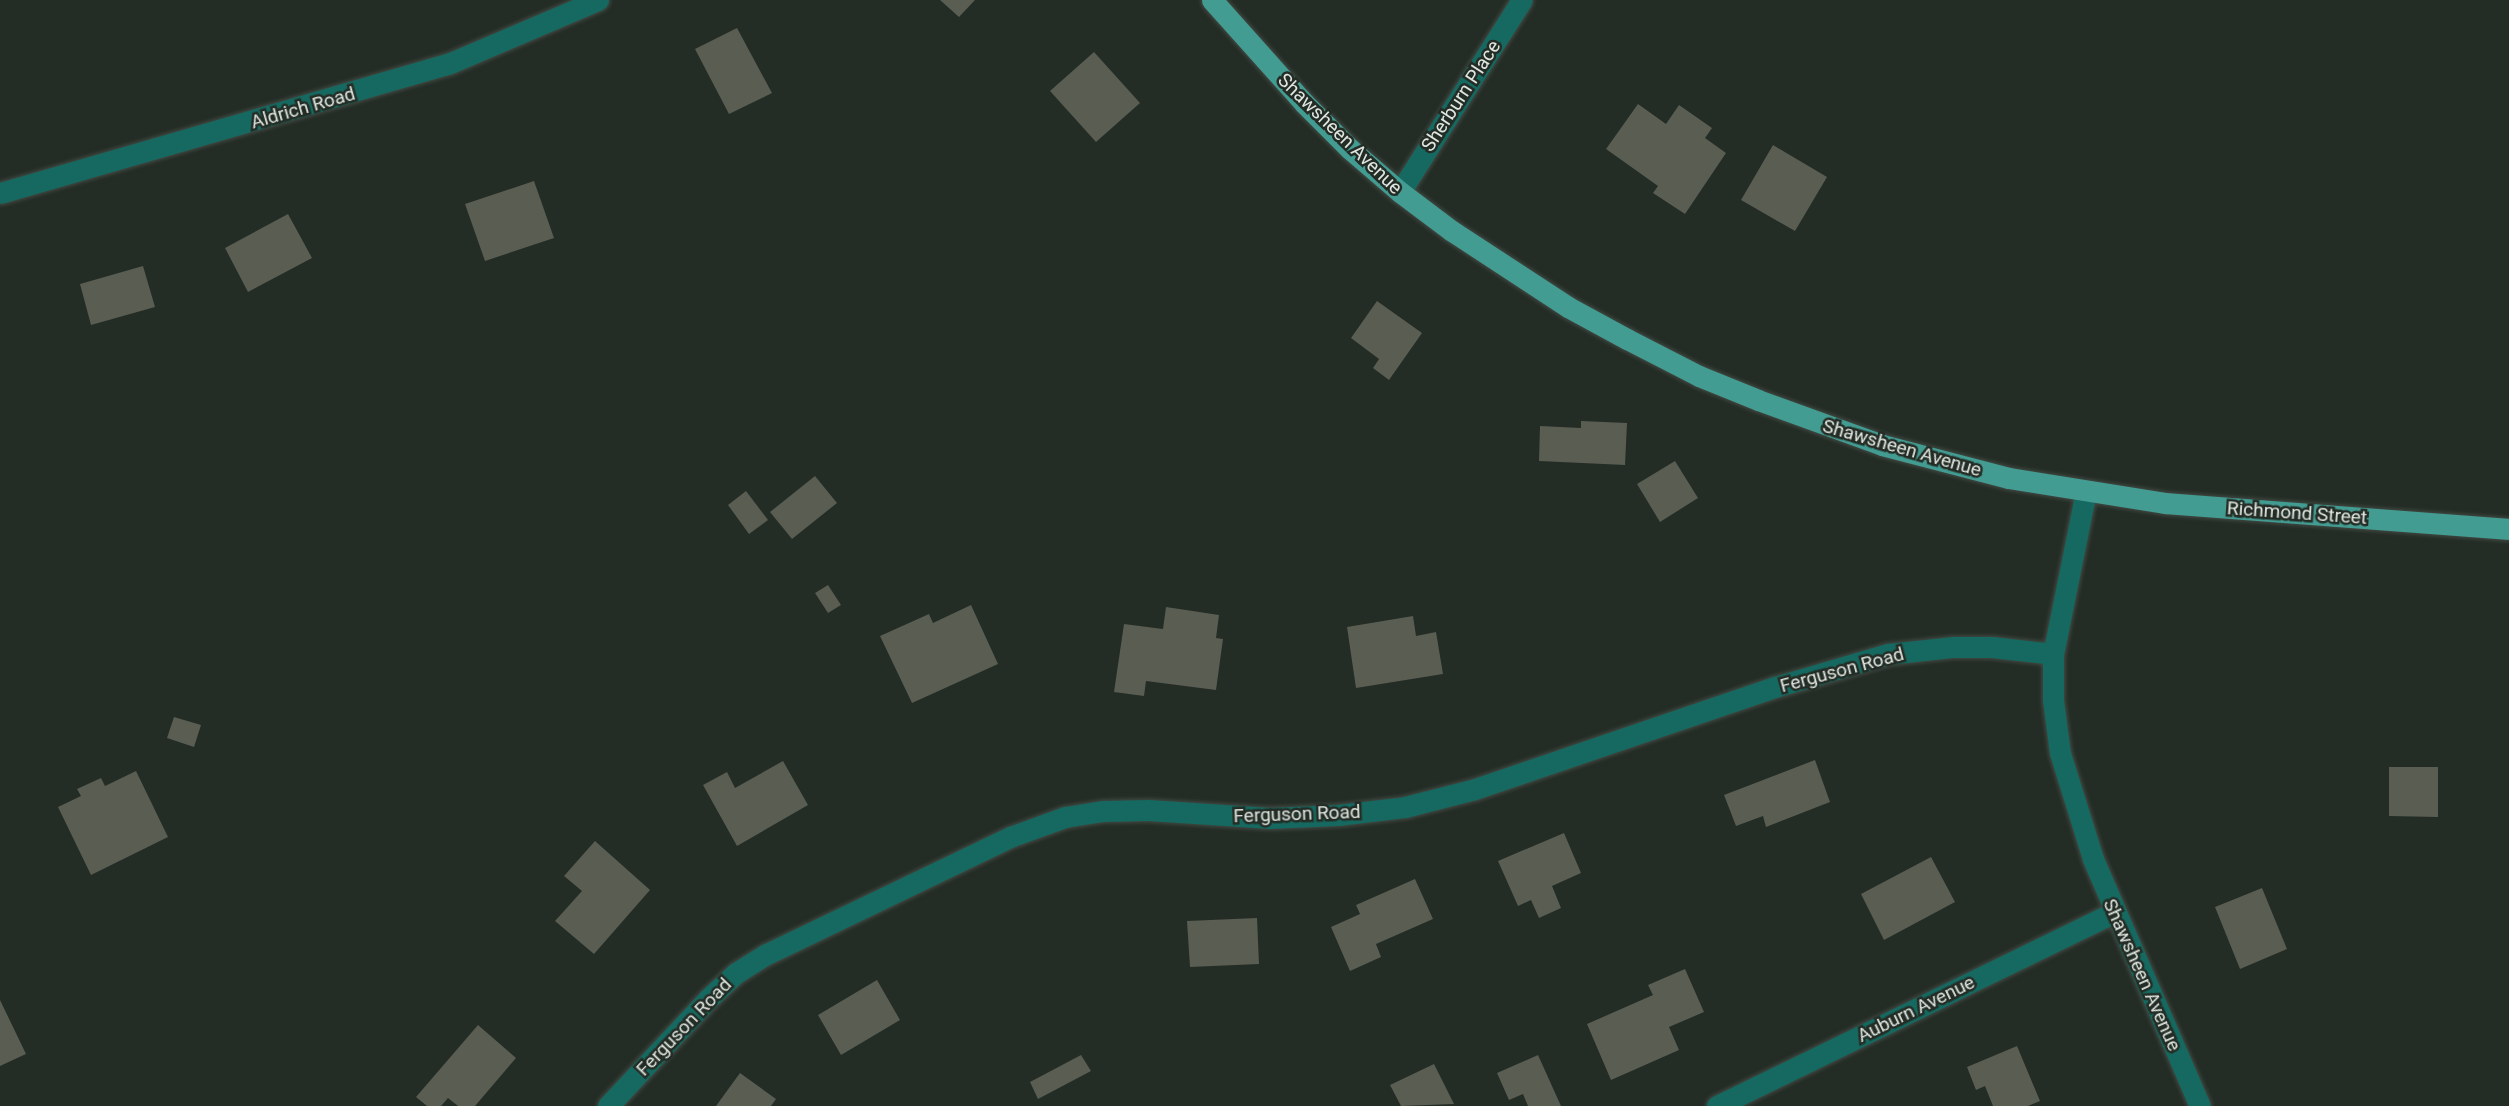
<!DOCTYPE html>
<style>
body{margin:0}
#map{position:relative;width:2509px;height:1106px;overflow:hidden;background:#232c25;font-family:Roboto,sans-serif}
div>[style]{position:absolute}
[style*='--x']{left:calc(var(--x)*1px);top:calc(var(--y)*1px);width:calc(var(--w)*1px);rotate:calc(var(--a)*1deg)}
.building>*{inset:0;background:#5a5d52}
.roads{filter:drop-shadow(0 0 2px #414a43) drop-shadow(0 0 2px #414a43)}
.minor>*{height:21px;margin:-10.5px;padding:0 10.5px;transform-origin:10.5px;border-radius:10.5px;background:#156960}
.major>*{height:21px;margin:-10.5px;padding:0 10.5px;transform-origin:10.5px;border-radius:10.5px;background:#439c92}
span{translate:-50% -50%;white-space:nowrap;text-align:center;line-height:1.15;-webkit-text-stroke:5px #232c25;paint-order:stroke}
.street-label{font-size:19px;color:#e0e6e1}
</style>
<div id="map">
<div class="building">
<div style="clip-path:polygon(940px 0,975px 0,959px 17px)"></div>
<div style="clip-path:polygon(737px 28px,772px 93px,729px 114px,695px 49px)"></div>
<div style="clip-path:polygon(1094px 52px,1140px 103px,1096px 142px,1050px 91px)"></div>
<div style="clip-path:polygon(1638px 104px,1666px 124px,1679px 105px,1712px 128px,1705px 138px,1726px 153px,1685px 214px,1653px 193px,1658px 186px,1606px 149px)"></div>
<div style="clip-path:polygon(1773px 145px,1827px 177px,1795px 231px,1741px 200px)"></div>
<div style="clip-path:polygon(534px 181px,554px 238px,485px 261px,465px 204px)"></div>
<div style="clip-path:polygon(288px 214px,312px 258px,248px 292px,225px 248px)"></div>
<div style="clip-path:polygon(143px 266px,155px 307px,91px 325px,80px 284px)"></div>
<div style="clip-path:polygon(1377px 301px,1422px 333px,1389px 380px,1373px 368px,1379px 359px,1351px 338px)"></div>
<div style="clip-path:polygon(1581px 421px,1627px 423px,1625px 465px,1539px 461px,1540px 426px,1581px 428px)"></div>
<div style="clip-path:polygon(1675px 461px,1698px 498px,1660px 522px,1637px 484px)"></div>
<div style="clip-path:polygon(815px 476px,837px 503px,792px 539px,770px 512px)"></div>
<div style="clip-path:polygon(746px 491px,768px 520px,749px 534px,728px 505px)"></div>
<div style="clip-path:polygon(828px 585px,841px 605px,828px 613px,815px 593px)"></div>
<div style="clip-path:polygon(971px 605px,998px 664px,912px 703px,880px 636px,929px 614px,933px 623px)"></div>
<div style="clip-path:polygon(1166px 607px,1219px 615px,1216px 638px,1223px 639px,1216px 690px,1146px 681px,1144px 696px,1114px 692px,1124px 624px,1163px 629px)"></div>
<div style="clip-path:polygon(1413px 616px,1416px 636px,1436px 632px,1443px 674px,1356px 688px,1347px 627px)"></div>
<div style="clip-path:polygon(174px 717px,201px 725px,194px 747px,167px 738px)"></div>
<div style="clip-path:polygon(1815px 760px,1830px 802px,1766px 827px,1763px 816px,1736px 826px,1724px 795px)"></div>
<div style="clip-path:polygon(783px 761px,808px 805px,737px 846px,703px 785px,727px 772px,735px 788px)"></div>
<div style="clip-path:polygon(2389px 767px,2438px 767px,2438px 817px,2389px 816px)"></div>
<div style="clip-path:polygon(136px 771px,168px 837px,91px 875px,58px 807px,81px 796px,77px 789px,101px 778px,105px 786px)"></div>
<div style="clip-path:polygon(1564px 833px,1581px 873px,1552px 886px,1561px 908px,1539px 918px,1531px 900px,1518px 906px,1498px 861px)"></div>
<div style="clip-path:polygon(595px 841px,650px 890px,594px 954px,555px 921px,582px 891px,564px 876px)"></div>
<div style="clip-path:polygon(1931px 857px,1955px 902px,1884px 940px,1861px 894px)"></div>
<div style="clip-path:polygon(1415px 879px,1433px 919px,1376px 944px,1381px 957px,1350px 971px,1331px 927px,1360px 914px,1356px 905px)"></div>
<div style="clip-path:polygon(2262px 888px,2287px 949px,2240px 969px,2215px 907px)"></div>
<div style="clip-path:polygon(1257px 918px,1259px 964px,1190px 967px,1187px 921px)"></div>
<div style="clip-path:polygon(1685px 969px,1704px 1012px,1669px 1027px,1679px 1050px,1611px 1080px,1587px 1024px,1653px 995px,1648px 985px)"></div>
<div style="clip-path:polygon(877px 980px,900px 1020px,841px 1055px,818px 1015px)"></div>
<div style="clip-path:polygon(0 1000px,26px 1054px,0 1066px)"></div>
<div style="clip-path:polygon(478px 1025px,516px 1058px,475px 1106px,458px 1106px,448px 1098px,441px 1106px,427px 1106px,416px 1097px)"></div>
<div style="clip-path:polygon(2017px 1046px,2040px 1101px,2028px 1106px,1993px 1106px,1985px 1086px,1976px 1090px,1967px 1067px)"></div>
<div style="clip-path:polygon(1081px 1055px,1091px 1071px,1038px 1099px,1030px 1082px)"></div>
<div style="clip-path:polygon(1538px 1055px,1561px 1106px,1528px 1106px,1523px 1094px,1509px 1100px,1497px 1073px)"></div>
<div style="clip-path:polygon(1434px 1064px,1454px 1104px,1401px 1106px,1390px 1085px)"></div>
<div style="clip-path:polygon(740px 1073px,776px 1099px,771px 1106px,716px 1106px)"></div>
</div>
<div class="roads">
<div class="minor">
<div style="--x:1400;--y:192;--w:227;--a:-57.6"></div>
<div style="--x:0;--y:193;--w:466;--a:-16.1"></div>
<div style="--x:448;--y:64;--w:163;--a:-23.1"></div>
<div style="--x:2086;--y:491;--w:166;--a:101.4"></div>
<div style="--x:2053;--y:654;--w:46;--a:90"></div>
<div style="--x:2053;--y:700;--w:53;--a:82.5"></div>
<div style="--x:2060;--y:753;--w:111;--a:72.7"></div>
<div style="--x:2093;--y:859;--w:269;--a:66.6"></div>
<div style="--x:608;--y:1106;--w:146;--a:-46.9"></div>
<div style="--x:708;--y:999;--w:38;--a:-43"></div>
<div style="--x:736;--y:973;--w:36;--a:-32"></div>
<div style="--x:767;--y:954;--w:270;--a:-25.7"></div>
<div style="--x:1010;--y:837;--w:59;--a:-20"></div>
<div style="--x:1065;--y:817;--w:39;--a:-9"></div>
<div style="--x:1104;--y:811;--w:44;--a:-1.3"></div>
<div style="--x:1148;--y:810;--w:122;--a:3.8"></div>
<div style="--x:1270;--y:818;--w:68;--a:-2.5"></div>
<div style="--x:1338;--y:815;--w:67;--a:-6.8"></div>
<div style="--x:1405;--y:807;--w:72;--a:-14.4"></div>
<div style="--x:1475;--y:789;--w:317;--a:-18.8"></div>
<div style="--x:1775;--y:687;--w:118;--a:-16.3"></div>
<div style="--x:1888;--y:654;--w:64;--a:-6.2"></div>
<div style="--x:1952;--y:647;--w:40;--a:0"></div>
<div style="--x:1992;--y:647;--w:61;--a:6.5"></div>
<div style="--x:1717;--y:1106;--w:442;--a:-26"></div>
</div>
<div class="major">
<div style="--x:1212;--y:0;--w:138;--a:48.2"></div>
<div style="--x:1304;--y:103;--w:65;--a:45"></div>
<div style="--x:1350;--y:149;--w:66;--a:40.7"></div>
<div style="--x:1400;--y:192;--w:65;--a:36.9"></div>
<div style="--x:1452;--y:231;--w:139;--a:33.2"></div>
<div style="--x:1568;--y:307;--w:67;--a:28.5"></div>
<div style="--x:1627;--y:339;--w:81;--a:27.2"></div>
<div style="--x:1699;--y:376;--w:64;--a:22.1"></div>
<div style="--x:1758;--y:400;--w:132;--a:19.9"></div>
<div style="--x:1882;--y:445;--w:131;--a:14.6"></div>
<div style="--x:2009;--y:478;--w:158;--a:9.1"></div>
<div style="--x:2165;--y:503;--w:345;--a:4.3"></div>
</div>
</div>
<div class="street-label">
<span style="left:1461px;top:96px;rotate:-57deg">Sherburn Place</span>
<span style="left:303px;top:108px;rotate:-16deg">Aldrich Road</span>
<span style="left:1340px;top:134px;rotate:44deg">Shawsheen Avenue</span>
<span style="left:1902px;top:448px;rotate:16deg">Shawsheen Avenue</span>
<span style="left:2297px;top:513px;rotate:4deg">Richmond Street</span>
<span style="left:1842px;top:670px;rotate:-15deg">Ferguson Road</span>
<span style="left:1297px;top:814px;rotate:-2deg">Ferguson Road</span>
<span style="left:2142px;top:975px;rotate:66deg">Shawsheen Avenue</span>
<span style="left:1916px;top:1009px;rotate:-26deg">Auburn Avenue</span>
<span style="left:684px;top:1027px;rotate:-46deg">Ferguson Road</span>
</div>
</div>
